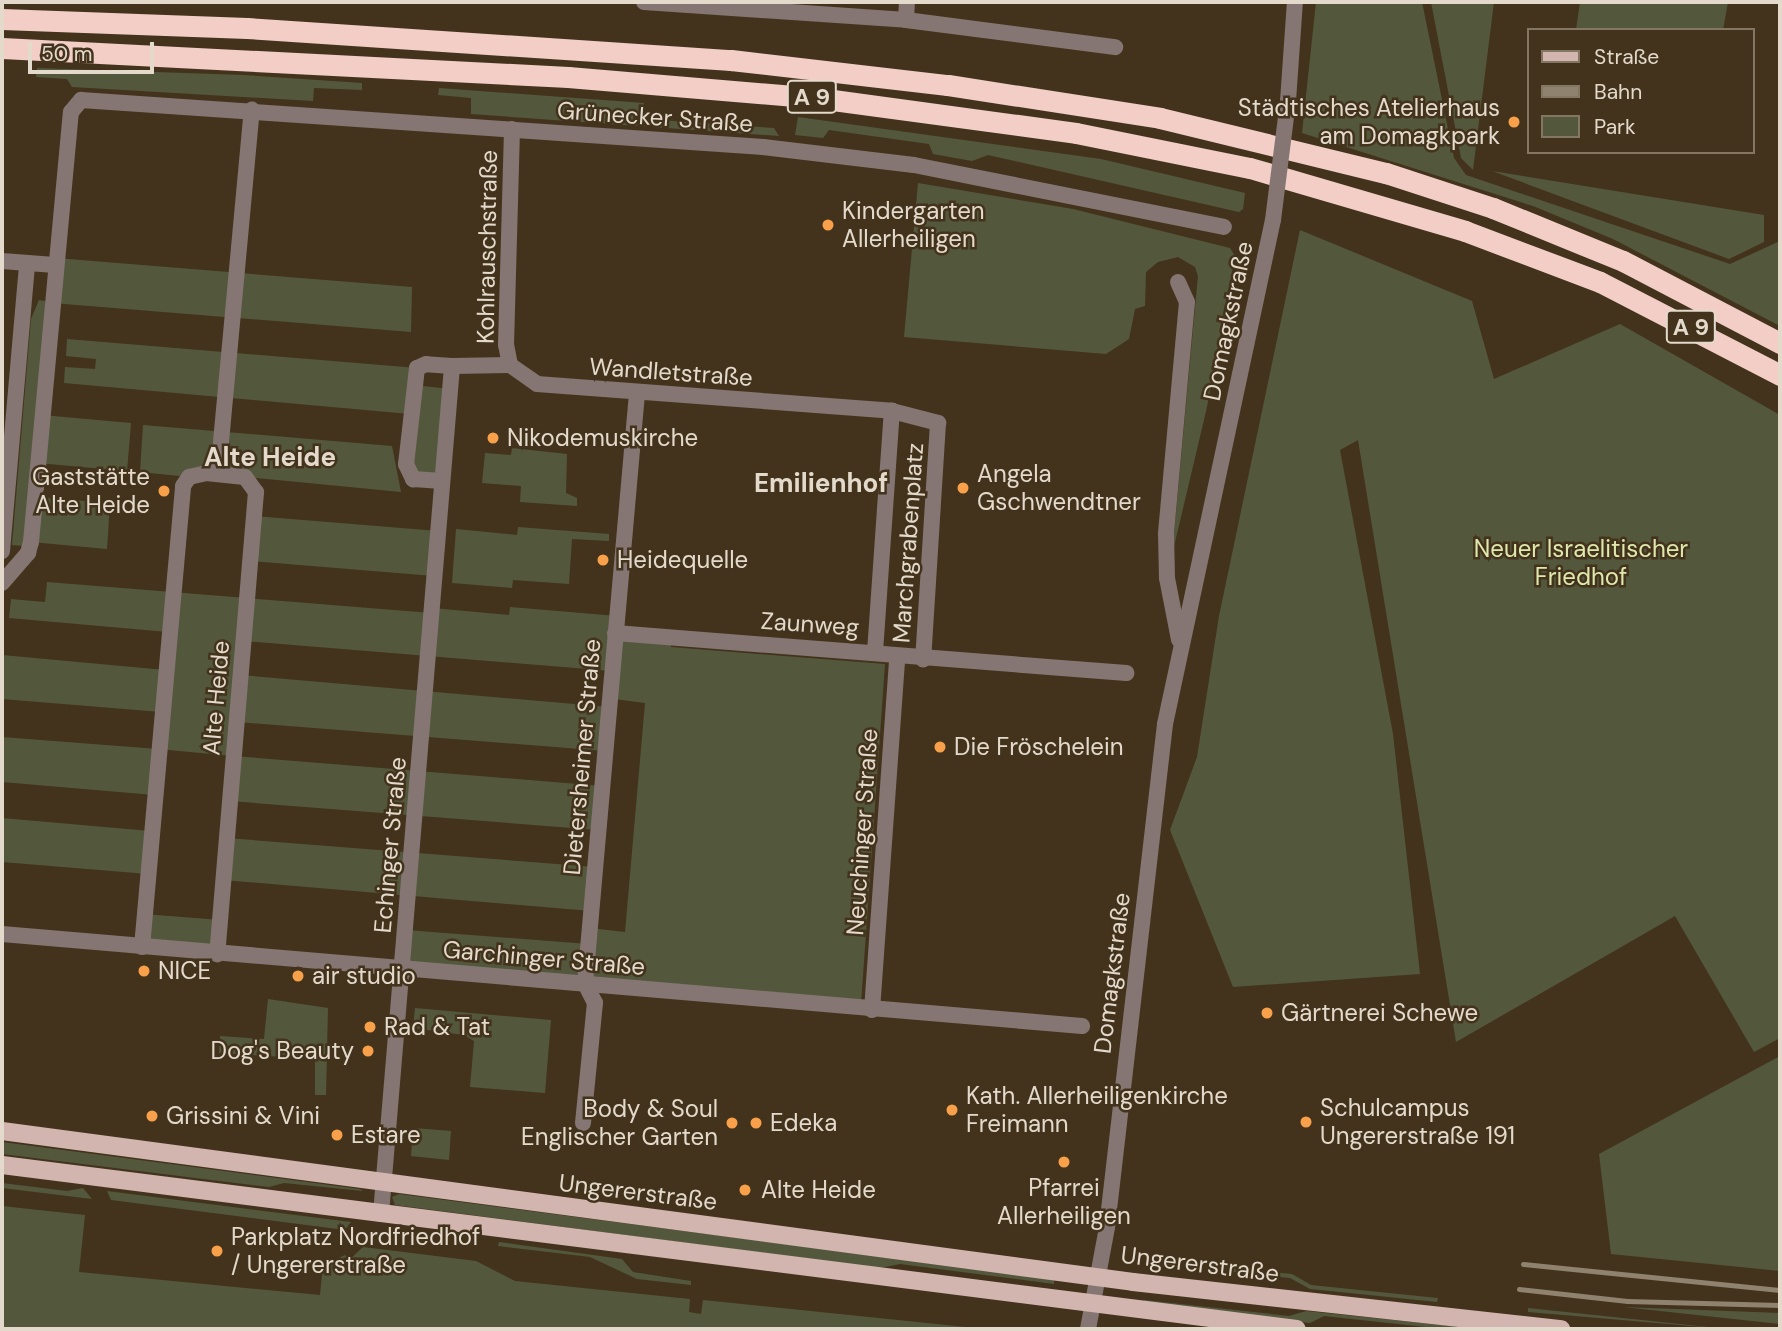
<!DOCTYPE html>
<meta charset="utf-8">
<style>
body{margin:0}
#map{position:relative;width:1782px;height:1331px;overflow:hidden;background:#43331c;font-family:"DM Sans",sans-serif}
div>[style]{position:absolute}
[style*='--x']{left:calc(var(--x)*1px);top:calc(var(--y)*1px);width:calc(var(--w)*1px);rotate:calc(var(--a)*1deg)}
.green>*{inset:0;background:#53583d}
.minor>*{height:16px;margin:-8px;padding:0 8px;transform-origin:8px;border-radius:8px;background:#857673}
.major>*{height:18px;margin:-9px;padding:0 9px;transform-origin:9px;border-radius:9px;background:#d3b5af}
.highway>*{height:21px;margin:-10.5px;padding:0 10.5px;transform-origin:10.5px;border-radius:10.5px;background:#f2cec6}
.rail>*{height:5px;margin:-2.5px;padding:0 2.5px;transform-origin:2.5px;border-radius:2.5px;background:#8f826f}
.minor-bridge>*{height:16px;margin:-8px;padding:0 8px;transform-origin:8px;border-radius:8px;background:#857673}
.dots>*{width:19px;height:19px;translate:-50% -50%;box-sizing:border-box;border:4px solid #43331c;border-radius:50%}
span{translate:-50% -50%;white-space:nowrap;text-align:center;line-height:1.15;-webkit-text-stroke:5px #43331c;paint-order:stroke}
.shield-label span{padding:2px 5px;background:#43331c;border:2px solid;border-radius:5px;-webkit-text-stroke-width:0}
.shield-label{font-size:23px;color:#e4dacc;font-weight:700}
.poi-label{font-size:24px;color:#e4dacc}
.right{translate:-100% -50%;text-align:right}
.left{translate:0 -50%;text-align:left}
.street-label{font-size:24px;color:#e4dacc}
.park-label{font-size:24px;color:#dee8ad}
.neighbourhood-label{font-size:26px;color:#e4dacc;font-weight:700}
.frame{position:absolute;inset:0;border:4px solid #e4dacc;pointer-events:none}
.legend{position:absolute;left:1527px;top:28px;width:228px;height:126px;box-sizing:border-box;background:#43331c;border:2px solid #837662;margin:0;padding:9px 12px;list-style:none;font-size:21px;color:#e4dacc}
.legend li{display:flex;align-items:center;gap:14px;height:35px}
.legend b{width:35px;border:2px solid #837662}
.scale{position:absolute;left:28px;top:42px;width:126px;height:32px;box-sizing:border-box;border:4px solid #e4dacc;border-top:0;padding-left:9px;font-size:21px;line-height:24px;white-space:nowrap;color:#e4dacc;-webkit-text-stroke:5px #43331c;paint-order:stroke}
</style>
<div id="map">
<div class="green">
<div style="clip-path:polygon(1316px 2px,1422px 2px,1454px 158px,1466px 175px,1730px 264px,1780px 241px,1780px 326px,1613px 239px,1533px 206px,1302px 133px)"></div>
<div style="clip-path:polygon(1431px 2px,1494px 2px,1473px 170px,1461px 158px)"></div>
<div style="clip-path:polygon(1580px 2px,1728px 2px,1723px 30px,1576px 30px)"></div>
<div style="clip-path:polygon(37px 68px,244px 75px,362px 83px,362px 90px,314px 88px,313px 101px,72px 87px,67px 79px,36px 77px)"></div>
<div style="clip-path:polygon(439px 88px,644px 103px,644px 119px,774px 128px,779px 136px,471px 114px,471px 98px,438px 95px)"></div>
<div style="clip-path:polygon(798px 117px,1101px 159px,1245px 193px,1243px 209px,1239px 212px,988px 155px,972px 161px,933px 154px,929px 144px,829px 130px,823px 138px,795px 135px)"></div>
<div style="clip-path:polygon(1492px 171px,1764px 215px,1764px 242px,1729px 259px)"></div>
<div style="clip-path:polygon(918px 183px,1073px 209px,1230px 248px,1235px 256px,1207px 407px,1172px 555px,1198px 276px,1195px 267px,1178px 257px,1158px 262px,1146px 272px,1145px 306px,1135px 309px,1129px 339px,1106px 354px,904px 337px)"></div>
<div style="clip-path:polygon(1300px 230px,1472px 301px,1494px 379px,1620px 324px,1780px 415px,1780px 1038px,1754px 1052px,1675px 916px,1456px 1042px,1358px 440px,1340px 450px,1393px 734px,1420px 974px,1233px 987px,1170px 830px,1197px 757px,1219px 616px)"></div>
<div style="clip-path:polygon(56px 258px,412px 287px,411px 332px,52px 303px)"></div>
<div style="clip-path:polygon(39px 300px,45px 301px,46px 308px,25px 546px,12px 545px,31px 319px)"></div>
<div style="clip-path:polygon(67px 339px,417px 368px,414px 385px,450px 389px,442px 481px,413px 479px,410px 414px,64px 383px,65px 367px,95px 369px,96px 359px,66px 356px)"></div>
<div style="clip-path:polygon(42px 415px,131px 423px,127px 471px,37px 463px)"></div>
<div style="clip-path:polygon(143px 425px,392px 446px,401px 492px,206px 473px,189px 477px,140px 472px)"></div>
<div style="clip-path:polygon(512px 448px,567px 454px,566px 493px,577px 498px,577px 506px,520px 502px,521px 486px,482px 483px,485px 453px,511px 455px)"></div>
<div style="clip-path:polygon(34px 497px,110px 503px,107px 549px,31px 542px)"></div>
<div style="clip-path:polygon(254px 516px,438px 531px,434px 576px,250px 561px)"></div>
<div style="clip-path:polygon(518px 527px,609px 534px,609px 541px,572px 539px,569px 584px,513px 580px,512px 588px,452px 583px,456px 529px,517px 535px)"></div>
<div style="clip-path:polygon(47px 582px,431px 613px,432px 608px,509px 615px,510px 607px,617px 616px,616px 633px,671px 637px,671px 647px,885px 664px,861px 1004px,402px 969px,406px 930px,588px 944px,590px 928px,625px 932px,645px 703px,614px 699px,612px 671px,244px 641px,241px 675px,609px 707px,605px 751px,237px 722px,234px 756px,602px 786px,598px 830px,230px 801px,233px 756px,158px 749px,154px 795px,2px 782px,2px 737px,157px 749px,161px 712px,2px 699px,2px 655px,165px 670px,168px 632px,9px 618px,11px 599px,45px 602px)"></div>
<div style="clip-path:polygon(2px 818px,150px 831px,148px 874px,2px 862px)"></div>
<div style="clip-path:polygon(227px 838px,595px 867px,591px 911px,223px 880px)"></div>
<div style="clip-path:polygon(144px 914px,220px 920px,217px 954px,142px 947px)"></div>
<div style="clip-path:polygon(268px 999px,328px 1008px,326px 1095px,315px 1095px,315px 1059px,219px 1053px,220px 1036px,264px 1039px)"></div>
<div style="clip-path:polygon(415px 1008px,551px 1020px,545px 1093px,470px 1087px,474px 1041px,464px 1035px,413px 1028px)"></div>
<div style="clip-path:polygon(1780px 1056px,1780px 1271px,1611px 1254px,1599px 1154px)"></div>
<div style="clip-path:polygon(413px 1128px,451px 1131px,449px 1160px,411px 1156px)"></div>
<div style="clip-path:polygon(2px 1142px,360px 1189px,363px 1191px,284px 1183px,269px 1187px,2px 1154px)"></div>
<div style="clip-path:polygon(2px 1183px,67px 1191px,83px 1188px,92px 1199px,2px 1188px)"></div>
<div style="clip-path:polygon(107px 1191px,351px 1222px,345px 1230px,111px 1200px)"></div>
<div style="clip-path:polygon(399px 1194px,1054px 1279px,1054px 1284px,900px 1264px,880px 1268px,395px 1205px,392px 1197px)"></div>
<div style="clip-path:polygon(2px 1206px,85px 1215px,79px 1272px,320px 1295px,323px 1265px,345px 1255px,349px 1260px,363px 1247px,476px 1261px,515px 1281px,690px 1299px,689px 1312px,701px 1314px,703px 1300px,985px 1329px,2px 1329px)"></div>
<div style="clip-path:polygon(499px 1242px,622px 1259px,633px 1272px,691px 1281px,691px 1285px,637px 1279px,590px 1257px,498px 1246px)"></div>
<div style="clip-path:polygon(1233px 1268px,1292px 1274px,1311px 1285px,1438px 1298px,1437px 1302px,1310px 1289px,1290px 1278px,1233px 1272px)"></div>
<div style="clip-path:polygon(1144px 1300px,1289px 1316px,1306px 1311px,1462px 1327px,1444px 1329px,1324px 1316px,1310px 1323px,1142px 1306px)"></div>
<div style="clip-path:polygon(1623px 1307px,1780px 1313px,1780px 1324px)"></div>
<div style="clip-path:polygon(1528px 1308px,1727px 1329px,1528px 1312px)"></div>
</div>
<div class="minor">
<div style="--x:644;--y:2;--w:263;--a:3.9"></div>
<div style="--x:906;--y:20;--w:211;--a:7.4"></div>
<div style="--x:906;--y:20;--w:18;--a:-87"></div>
<div style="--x:1288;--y:101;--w:99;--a:-86"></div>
<div style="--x:2;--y:261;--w:53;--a:4.3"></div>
<div style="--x:1178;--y:282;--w:22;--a:66"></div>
<div style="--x:1187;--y:302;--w:233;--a:95.2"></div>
<div style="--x:1166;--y:534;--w:44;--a:88.7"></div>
<div style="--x:1167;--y:578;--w:63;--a:79"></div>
<div style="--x:510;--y:365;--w:20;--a:-101"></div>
<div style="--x:506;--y:345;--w:216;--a:-88.4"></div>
<div style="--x:452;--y:366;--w:58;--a:-1"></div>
<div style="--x:510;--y:365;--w:33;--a:35"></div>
<div style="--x:537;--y:384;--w:356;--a:4.3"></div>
<div style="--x:892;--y:411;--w:48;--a:14.6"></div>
<div style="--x:938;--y:423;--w:237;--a:93.6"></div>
<div style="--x:218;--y:474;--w:366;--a:-84.7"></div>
<div style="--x:2;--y:551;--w:289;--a:-85"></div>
<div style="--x:2;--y:583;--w:40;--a:-49"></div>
<div style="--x:28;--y:553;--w:11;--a:-75"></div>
<div style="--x:31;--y:542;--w:432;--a:-84.7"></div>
<div style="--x:71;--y:112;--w:16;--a:-50"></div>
<div style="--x:81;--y:100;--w:684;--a:3.94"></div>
<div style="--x:763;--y:147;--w:152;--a:6.8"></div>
<div style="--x:914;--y:165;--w:316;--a:11.3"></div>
<div style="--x:615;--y:633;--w:513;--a:4.48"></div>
<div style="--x:875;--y:652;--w:242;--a:-86"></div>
<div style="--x:2;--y:934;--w:1084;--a:4.87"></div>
<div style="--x:142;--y:947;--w:463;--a:-84.9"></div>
<div style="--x:183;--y:486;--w:11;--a:-56"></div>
<div style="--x:189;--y:477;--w:17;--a:-13"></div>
<div style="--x:206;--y:473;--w:39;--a:6"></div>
<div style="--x:245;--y:477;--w:19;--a:54"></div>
<div style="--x:256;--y:492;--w:464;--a:94.8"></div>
<div style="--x:872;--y:1010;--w:354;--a:-85.9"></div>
<div style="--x:583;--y:1123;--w:121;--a:-84.3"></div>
<div style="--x:595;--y:1003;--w:22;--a:-117"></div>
<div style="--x:585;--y:983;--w:592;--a:-84.96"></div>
<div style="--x:381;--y:1214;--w:851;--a:-85.21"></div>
<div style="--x:452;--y:366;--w:26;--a:-176"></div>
<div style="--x:426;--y:364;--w:10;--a:156"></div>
<div style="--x:417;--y:368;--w:97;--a:96.5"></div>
<div style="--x:406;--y:464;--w:17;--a:65"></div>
<div style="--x:413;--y:479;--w:29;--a:4"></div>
<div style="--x:1088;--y:1329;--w:104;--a:-79.4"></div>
<div style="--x:1107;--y:1227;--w:506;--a:-83.42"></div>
<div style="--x:1165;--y:724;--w:515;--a:-77.91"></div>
</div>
<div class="major">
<div style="--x:2;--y:1131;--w:1141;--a:7.6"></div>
<div style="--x:1133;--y:1282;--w:431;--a:6.3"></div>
<div style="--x:2;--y:1165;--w:1305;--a:7.22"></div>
</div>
<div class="highway">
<div style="--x:2;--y:19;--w:245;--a:2.1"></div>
<div style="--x:247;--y:28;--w:485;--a:3.8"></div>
<div style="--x:731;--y:60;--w:218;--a:6.6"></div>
<div style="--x:948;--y:85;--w:215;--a:8.8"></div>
<div style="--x:1160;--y:118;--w:233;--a:13.7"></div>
<div style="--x:1386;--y:173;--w:113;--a:18.1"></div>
<div style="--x:1493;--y:208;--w:140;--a:22.2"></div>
<div style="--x:1623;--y:261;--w:177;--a:27.6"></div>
<div style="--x:2;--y:48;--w:567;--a:2.93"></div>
<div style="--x:568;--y:77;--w:251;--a:4.8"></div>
<div style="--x:818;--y:98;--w:260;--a:7.7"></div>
<div style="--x:1076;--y:133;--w:177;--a:11.4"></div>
<div style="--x:1250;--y:168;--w:224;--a:16.3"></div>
<div style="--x:1465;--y:231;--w:144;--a:20.7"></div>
<div style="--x:1600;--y:282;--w:203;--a:27.3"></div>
</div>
<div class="rail">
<div style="--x:1523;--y:1264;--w:258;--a:5.8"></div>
<div style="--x:1519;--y:1289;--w:109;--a:6.3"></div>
<div style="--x:1627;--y:1301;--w:153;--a:1.5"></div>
</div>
<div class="minor-bridge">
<div style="--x:1273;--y:220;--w:120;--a:-82.8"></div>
</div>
<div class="dots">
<div style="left:1514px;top:122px;background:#f8a14a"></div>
<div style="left:828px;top:225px;background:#f8a14a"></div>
<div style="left:493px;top:438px;background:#f8a14a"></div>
<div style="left:963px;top:488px;background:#f8a14a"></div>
<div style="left:164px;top:491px;background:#f8a14a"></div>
<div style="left:603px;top:560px;background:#f8a14a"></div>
<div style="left:940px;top:747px;background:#f8a14a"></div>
<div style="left:144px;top:971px;background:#f8a14a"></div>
<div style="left:298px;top:976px;background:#f8a14a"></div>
<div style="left:1267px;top:1013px;background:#f8a14a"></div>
<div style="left:370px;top:1027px;background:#f8a14a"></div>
<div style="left:368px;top:1051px;background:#f8a14a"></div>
<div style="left:952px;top:1110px;background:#f8a14a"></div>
<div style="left:152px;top:1116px;background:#f8a14a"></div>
<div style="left:1306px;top:1122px;background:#f8a14a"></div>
<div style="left:732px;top:1123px;background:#f8a14a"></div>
<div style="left:756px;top:1123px;background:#f8a14a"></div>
<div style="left:337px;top:1135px;background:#f8a14a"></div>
<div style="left:1064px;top:1162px;background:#f8a14a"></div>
<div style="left:745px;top:1190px;background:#f8a14a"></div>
<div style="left:217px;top:1251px;background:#f8a14a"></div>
</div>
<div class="shield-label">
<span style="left:812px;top:97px">A 9</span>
<span style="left:1691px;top:327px">A 9</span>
</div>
<div class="poi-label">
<span class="right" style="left:1500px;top:122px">Städtisches Atelierhaus<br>am Domagkpark</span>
<span class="left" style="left:842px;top:225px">Kindergarten<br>Allerheiligen</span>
<span class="left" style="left:507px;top:438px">Nikodemuskirche</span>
<span class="left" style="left:977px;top:488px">Angela<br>Gschwendtner</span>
<span class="right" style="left:150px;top:491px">Gaststätte<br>Alte Heide</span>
<span class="left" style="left:617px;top:560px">Heidequelle</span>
<span class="left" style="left:954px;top:747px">Die Fröschelein</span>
<span class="left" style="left:158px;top:971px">NICE</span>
<span class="left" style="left:312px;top:976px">air studio</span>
<span class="left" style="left:1281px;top:1013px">Gärtnerei Schewe</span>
<span class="left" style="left:384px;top:1027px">Rad &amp; Tat</span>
<span class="right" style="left:354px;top:1051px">Dog's Beauty</span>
<span class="left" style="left:966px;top:1110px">Kath. Allerheiligenkirche<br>Freimann</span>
<span class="left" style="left:1320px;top:1122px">Schulcampus<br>Ungererstraße 191</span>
<span class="right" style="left:718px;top:1123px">Body &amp; Soul<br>Englischer Garten</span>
<span class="left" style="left:166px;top:1116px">Grissini &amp; Vini</span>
<span class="left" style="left:770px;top:1123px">Edeka</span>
<span class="left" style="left:351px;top:1135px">Estare</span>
<span style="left:1064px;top:1202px">Pfarrei<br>Allerheiligen</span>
<span class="left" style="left:761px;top:1190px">Alte Heide</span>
<span class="left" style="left:231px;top:1251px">Parkplatz Nordfriedhof<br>/ Ungererstraße</span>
</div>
<div class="street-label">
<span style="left:655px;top:117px;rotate:4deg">Grünecker Straße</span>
<span style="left:487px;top:247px;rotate:-89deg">Kohlrauschstraße</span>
<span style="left:1228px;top:321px;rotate:-78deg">Domagkstraße</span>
<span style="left:671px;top:372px;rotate:4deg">Wandletstraße</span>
<span style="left:908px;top:543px;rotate:-86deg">Marchgrabenplatz</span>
<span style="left:810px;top:624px;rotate:4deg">Zaunweg</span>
<span style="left:216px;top:698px;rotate:-85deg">Alte Heide</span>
<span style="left:582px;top:757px;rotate:-85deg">Dietersheimer Straße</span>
<span style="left:862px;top:832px;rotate:-86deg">Neuchinger Straße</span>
<span style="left:390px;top:845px;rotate:-85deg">Echinger Straße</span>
<span style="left:544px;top:958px;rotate:5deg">Garchinger Straße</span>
<span style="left:1112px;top:973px;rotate:-83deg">Domagkstraße</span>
<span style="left:638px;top:1192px;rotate:7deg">Ungererstraße</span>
<span style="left:1200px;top:1264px;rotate:7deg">Ungererstraße</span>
</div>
<div class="park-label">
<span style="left:1581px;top:563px">Neuer Israelitischer<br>Friedhof</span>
</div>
<div class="neighbourhood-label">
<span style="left:270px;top:458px">Alte Heide</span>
<span style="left:821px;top:484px">Emilienhof</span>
</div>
<div class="frame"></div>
<ul class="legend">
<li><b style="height:9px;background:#d3b5af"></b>Straße</li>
<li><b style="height:9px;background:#8f826f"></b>Bahn</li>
<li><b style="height:19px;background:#53583d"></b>Park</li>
</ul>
<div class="scale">50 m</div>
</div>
